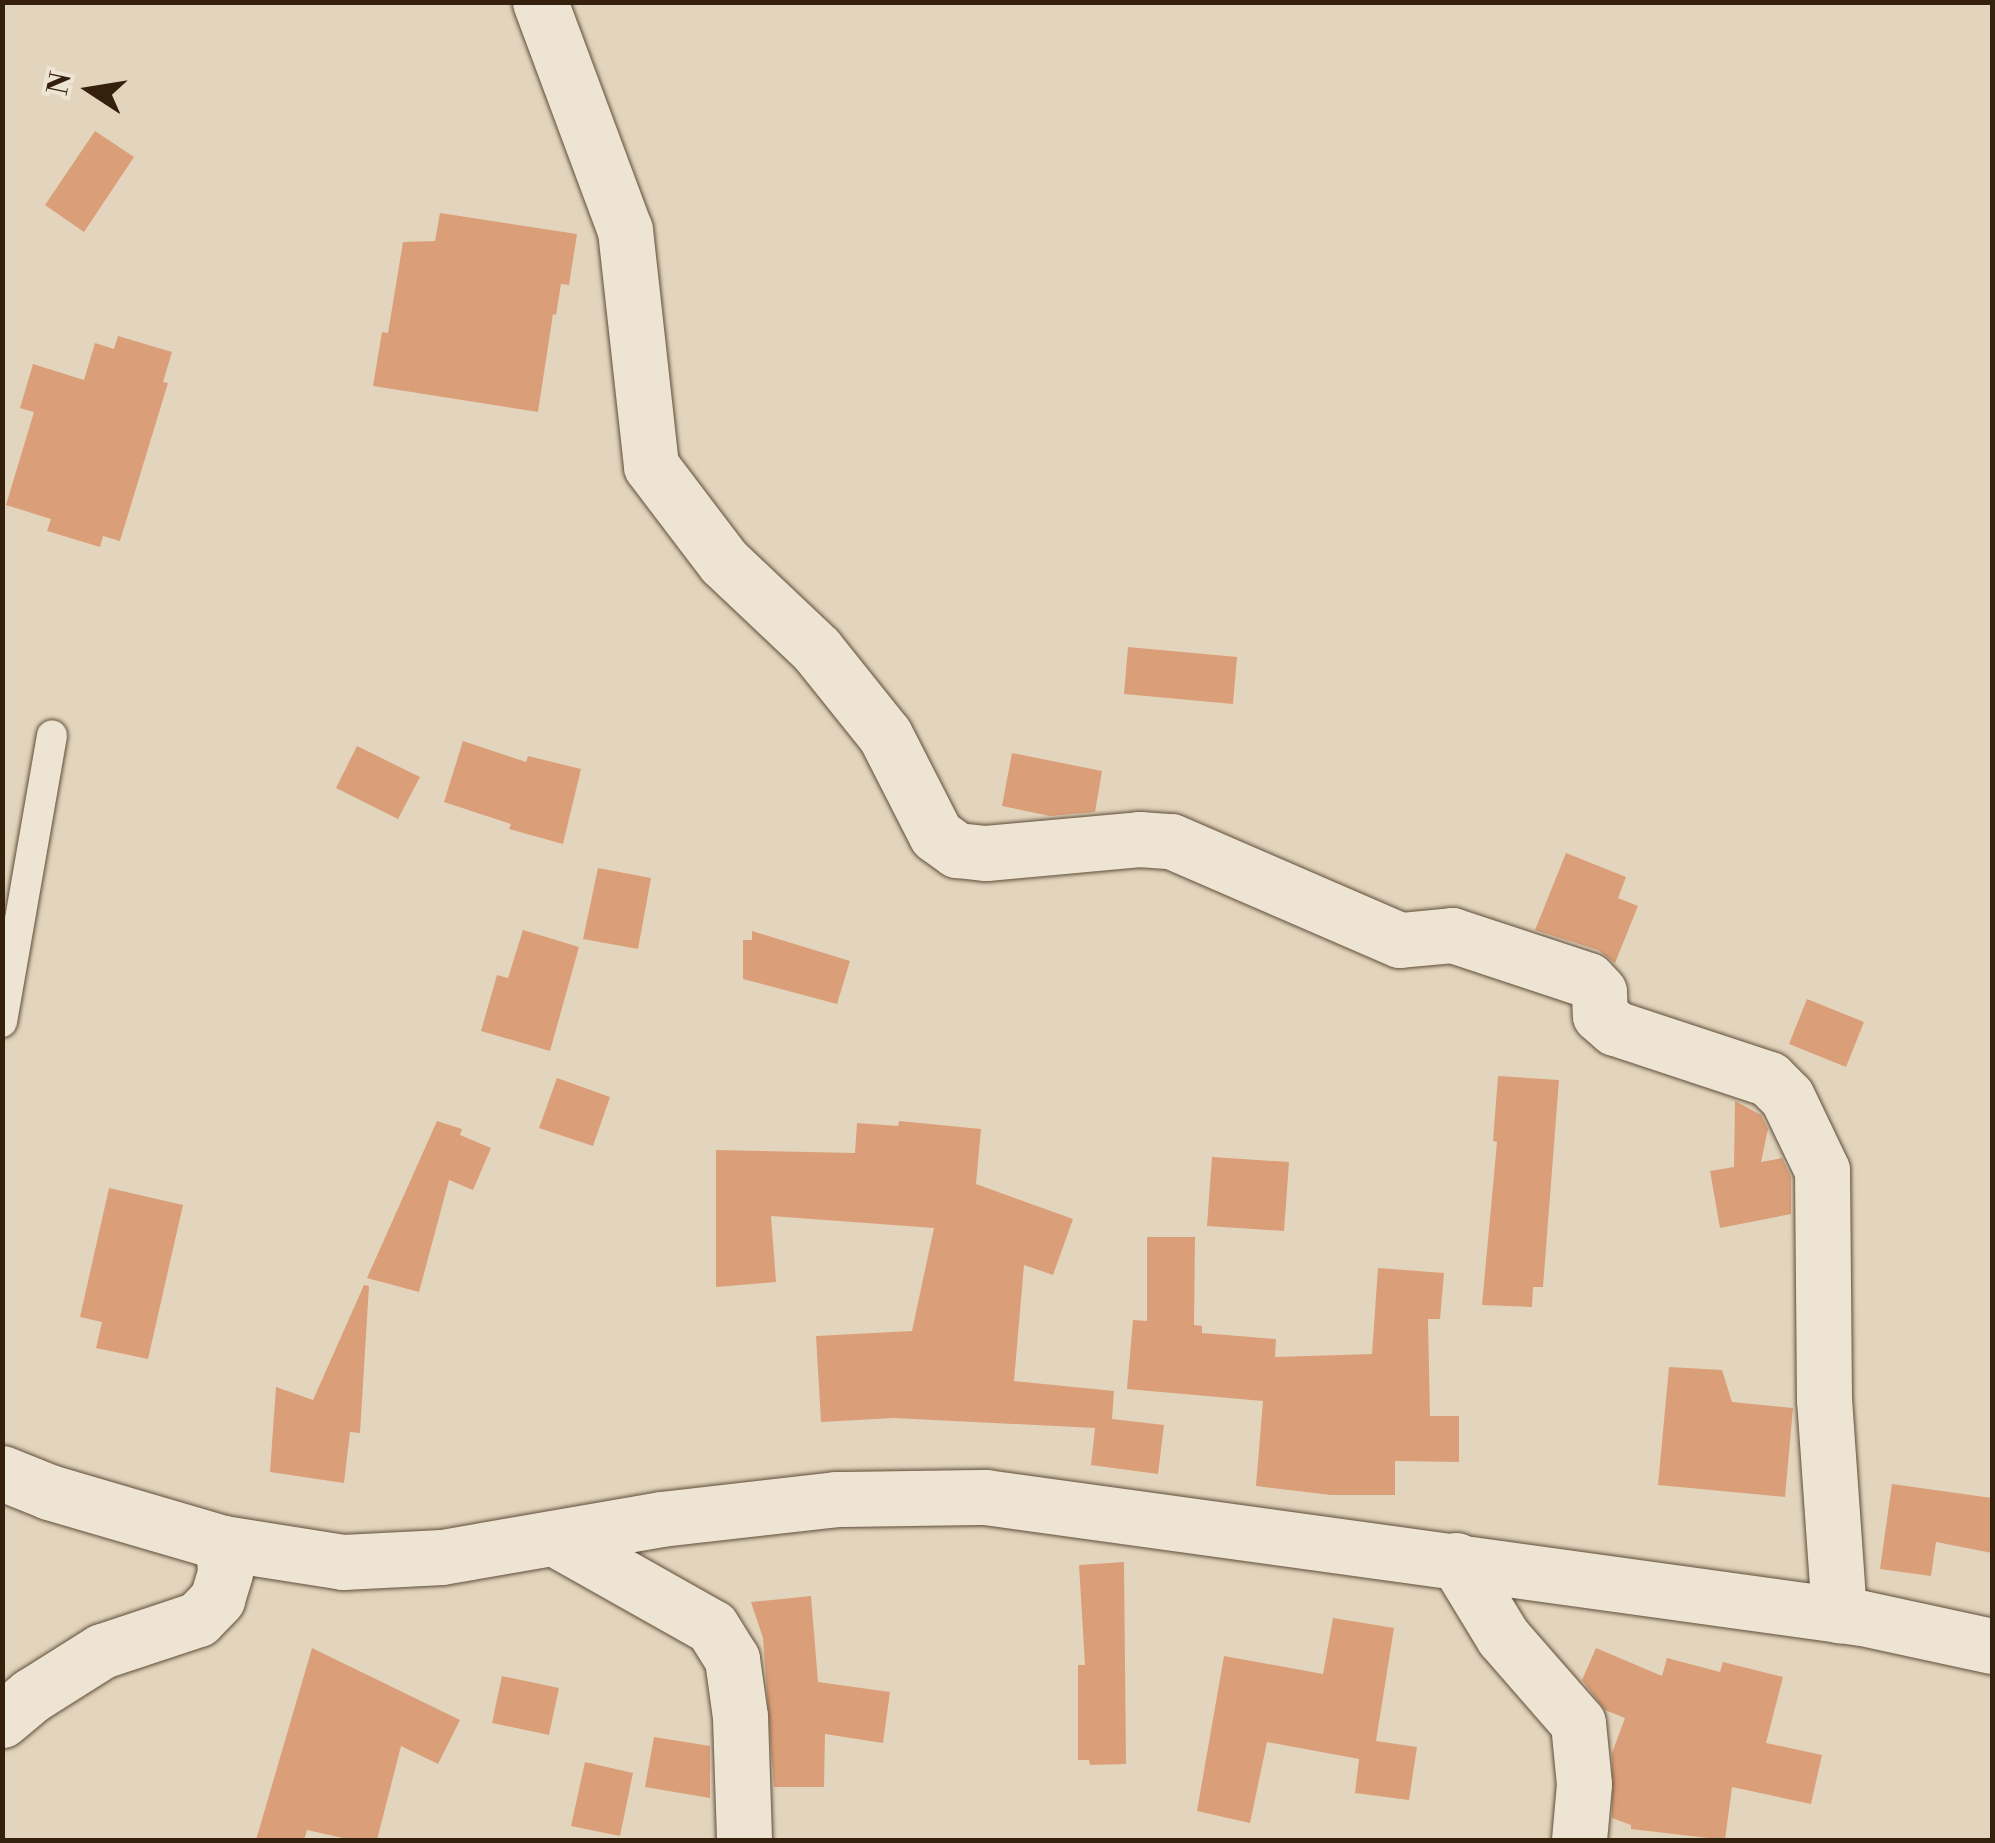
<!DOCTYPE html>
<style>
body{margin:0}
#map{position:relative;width:1995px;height:1843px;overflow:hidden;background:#e3d5bd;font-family:"Libre Bodoni",serif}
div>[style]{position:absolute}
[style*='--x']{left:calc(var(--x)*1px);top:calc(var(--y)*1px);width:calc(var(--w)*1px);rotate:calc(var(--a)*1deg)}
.building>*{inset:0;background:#da9f78}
.roads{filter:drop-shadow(0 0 2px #604d39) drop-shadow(0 0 2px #604d39)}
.lane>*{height:30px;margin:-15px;padding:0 15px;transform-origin:15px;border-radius:15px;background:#ede4d4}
.street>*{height:55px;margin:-27.5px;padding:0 27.5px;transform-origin:27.5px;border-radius:27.5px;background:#ede4d4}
span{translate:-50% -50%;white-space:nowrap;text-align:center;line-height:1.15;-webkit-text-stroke:10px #ede4d4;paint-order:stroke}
.frame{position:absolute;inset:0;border:5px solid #34200d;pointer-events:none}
.north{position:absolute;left:40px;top:40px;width:100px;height:100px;-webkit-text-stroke:8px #ede4d4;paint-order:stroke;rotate:282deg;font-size:28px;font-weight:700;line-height:40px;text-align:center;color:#34200d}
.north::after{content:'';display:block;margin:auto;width:35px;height:45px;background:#34200d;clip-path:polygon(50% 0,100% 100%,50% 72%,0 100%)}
</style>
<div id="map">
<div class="building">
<div style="clip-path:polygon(95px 131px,134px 157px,84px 232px,45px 205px)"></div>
<div style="clip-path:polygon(440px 213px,577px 234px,569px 285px,561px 284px,556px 315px,553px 314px,538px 412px,373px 386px,382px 332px,388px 333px,403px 242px,435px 241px)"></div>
<div style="clip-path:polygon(118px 336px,172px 352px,163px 382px,168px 383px,120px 541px,103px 536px,100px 547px,47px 531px,51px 519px,6px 505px,34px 412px,20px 408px,33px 364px,84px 380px,95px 343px,114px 349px)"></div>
<div style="clip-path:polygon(1128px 647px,1237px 657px,1233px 704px,1124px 694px)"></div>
<div style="clip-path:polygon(463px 741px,526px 762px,528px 756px,581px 769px,563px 844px,509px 829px,511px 824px,444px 802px)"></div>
<div style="clip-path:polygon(357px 746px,420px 777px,398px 819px,336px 788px)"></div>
<div style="clip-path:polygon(1012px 753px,1102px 771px,1095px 812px,1050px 816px,1002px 806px)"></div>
<div style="clip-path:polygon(1566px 853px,1626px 877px,1618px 898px,1638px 906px,1615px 963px,1598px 950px,1535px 930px)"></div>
<div style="clip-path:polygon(598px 868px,651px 878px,638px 949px,583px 939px)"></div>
<div style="clip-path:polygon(523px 930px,579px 947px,550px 1051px,481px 1031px,497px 975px,508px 978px)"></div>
<div style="clip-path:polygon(752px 931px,850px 961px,837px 1004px,743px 979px,743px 940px,752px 940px)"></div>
<div style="clip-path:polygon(1807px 999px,1864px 1022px,1846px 1067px,1789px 1044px)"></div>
<div style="clip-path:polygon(1498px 1076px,1559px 1080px,1543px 1287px,1533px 1287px,1532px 1307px,1482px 1305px,1497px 1142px,1493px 1141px)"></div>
<div style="clip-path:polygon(557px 1078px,610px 1097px,593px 1146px,539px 1128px)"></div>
<div style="clip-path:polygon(1735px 1101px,1761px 1115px,1768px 1129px,1761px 1162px,1782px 1158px,1791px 1177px,1791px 1214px,1720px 1228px,1710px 1171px,1734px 1167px)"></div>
<div style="clip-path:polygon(437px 1121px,462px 1129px,460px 1135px,491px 1148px,473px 1190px,449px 1180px,419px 1292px,367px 1278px)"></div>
<div style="clip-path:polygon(899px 1121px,981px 1129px,976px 1184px,1073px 1219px,1053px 1275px,1024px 1265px,1014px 1381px,1114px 1391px,1112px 1419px,1164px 1425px,1158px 1474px,1091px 1465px,1095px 1428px,894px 1418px,821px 1422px,816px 1336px,912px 1331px,934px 1228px,771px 1216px,776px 1282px,716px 1287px,716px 1150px,855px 1153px,857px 1123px,898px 1126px)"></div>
<div style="clip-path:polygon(1212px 1157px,1289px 1162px,1284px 1231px,1207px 1226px)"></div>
<div style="clip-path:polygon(109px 1188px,183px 1205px,148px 1359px,96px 1348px,102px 1322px,80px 1317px)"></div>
<div style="clip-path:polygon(1147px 1237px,1195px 1237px,1194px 1325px,1202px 1326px,1202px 1333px,1276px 1339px,1275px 1357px,1372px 1354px,1378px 1268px,1444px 1273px,1440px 1319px,1428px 1319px,1430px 1416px,1459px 1416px,1459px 1462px,1395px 1461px,1395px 1495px,1331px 1495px,1256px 1486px,1263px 1401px,1127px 1389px,1133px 1320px,1147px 1321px)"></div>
<div style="clip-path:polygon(364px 1285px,369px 1286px,360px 1433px,350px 1432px,344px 1483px,270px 1472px,276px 1387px,313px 1400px)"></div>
<div style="clip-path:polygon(1669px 1367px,1722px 1370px,1732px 1402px,1793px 1408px,1785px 1497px,1658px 1485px)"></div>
<div style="clip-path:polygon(1892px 1484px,1992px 1498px,1992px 1553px,1936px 1542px,1931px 1576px,1880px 1569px)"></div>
<div style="clip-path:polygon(1124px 1562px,1126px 1764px,1090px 1765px,1089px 1760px,1078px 1760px,1078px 1665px,1085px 1665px,1079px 1565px)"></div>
<div style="clip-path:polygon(811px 1596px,818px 1682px,890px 1692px,883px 1743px,825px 1734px,824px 1787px,774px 1787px,763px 1638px,751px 1602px)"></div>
<div style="clip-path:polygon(1333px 1618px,1394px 1628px,1376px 1741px,1417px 1747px,1409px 1800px,1355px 1793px,1359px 1759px,1267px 1742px,1250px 1823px,1197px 1811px,1224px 1656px,1323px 1674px)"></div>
<div style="clip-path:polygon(312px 1648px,460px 1720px,438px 1764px,401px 1746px,377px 1840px,352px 1840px,307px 1830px,304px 1840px,256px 1840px)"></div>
<div style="clip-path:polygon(1596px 1648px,1662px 1676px,1667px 1658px,1720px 1672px,1723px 1662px,1783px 1677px,1766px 1743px,1822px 1755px,1811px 1804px,1732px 1787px,1725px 1840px,1631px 1829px,1631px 1825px,1612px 1818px,1612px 1753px,1625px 1718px,1605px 1710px,1582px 1680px)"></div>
<div style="clip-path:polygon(502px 1676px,559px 1688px,549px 1735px,492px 1723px)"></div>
<div style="clip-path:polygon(654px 1737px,710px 1746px,710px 1798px,645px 1787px)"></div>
<div style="clip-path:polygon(585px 1762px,633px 1773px,620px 1836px,571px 1826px)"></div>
</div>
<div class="roads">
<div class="lane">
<div style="--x:2;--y:1022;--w:291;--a:-80.1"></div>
</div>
<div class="street">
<div style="--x:540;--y:2;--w:243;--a:69.6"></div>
<div style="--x:625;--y:230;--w:237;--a:83.7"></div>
<div style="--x:651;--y:466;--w:121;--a:52.8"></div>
<div style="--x:724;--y:562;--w:127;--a:43.4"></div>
<div style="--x:816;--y:649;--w:110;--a:51.3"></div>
<div style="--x:885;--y:735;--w:112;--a:63"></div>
<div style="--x:936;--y:835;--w:26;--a:36"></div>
<div style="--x:957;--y:850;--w:29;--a:6"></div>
<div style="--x:986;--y:853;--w:154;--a:-5.2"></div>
<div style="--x:1139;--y:839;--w:32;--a:4"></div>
<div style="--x:1171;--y:841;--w:249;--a:23.4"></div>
<div style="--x:1400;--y:940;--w:52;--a:-5.5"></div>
<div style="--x:1452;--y:935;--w:143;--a:18.3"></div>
<div style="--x:1588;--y:980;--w:16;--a:47"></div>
<div style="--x:1599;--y:992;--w:23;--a:88"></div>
<div style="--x:1600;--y:1015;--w:20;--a:41"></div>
<div style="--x:1615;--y:1028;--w:162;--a:18.3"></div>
<div style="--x:1769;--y:1079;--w:25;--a:45"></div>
<div style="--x:1787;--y:1097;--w:81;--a:64.4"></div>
<div style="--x:1822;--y:1170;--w:229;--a:89.5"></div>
<div style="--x:1824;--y:1399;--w:217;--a:86"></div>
<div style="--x:2;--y:1473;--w:51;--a:22"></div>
<div style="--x:49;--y:1492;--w:181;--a:16.3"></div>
<div style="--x:223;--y:1543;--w:121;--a:9"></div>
<div style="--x:343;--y:1562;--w:99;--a:-2.9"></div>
<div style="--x:442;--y:1557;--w:222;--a:-9.8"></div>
<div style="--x:661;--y:1519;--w:176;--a:-6.5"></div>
<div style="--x:836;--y:1499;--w:149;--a:-0.8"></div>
<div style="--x:985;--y:1497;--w:885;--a:7.86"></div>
<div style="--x:1862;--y:1618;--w:133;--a:12.2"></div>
<div style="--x:554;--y:1538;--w:181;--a:29.4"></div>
<div style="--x:712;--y:1627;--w:38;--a:58"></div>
<div style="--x:732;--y:1659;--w:59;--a:82.1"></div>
<div style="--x:740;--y:1717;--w:123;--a:88.1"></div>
<div style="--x:1456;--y:1560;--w:90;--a:58.6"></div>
<div style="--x:1503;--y:1637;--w:114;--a:48.9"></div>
<div style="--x:1578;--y:1723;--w:61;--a:84.4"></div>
<div style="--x:1584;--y:1784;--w:56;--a:95.1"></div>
<div style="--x:2;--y:1720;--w:39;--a:-40"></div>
<div style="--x:32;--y:1695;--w:83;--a:-32.2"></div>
<div style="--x:102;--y:1651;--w:101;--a:-18.4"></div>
<div style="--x:198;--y:1619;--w:28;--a:-46"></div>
<div style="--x:217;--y:1599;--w:28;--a:-73"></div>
<div style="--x:225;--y:1572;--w:29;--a:-94"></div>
</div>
</div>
<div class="frame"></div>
<div class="north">N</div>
</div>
